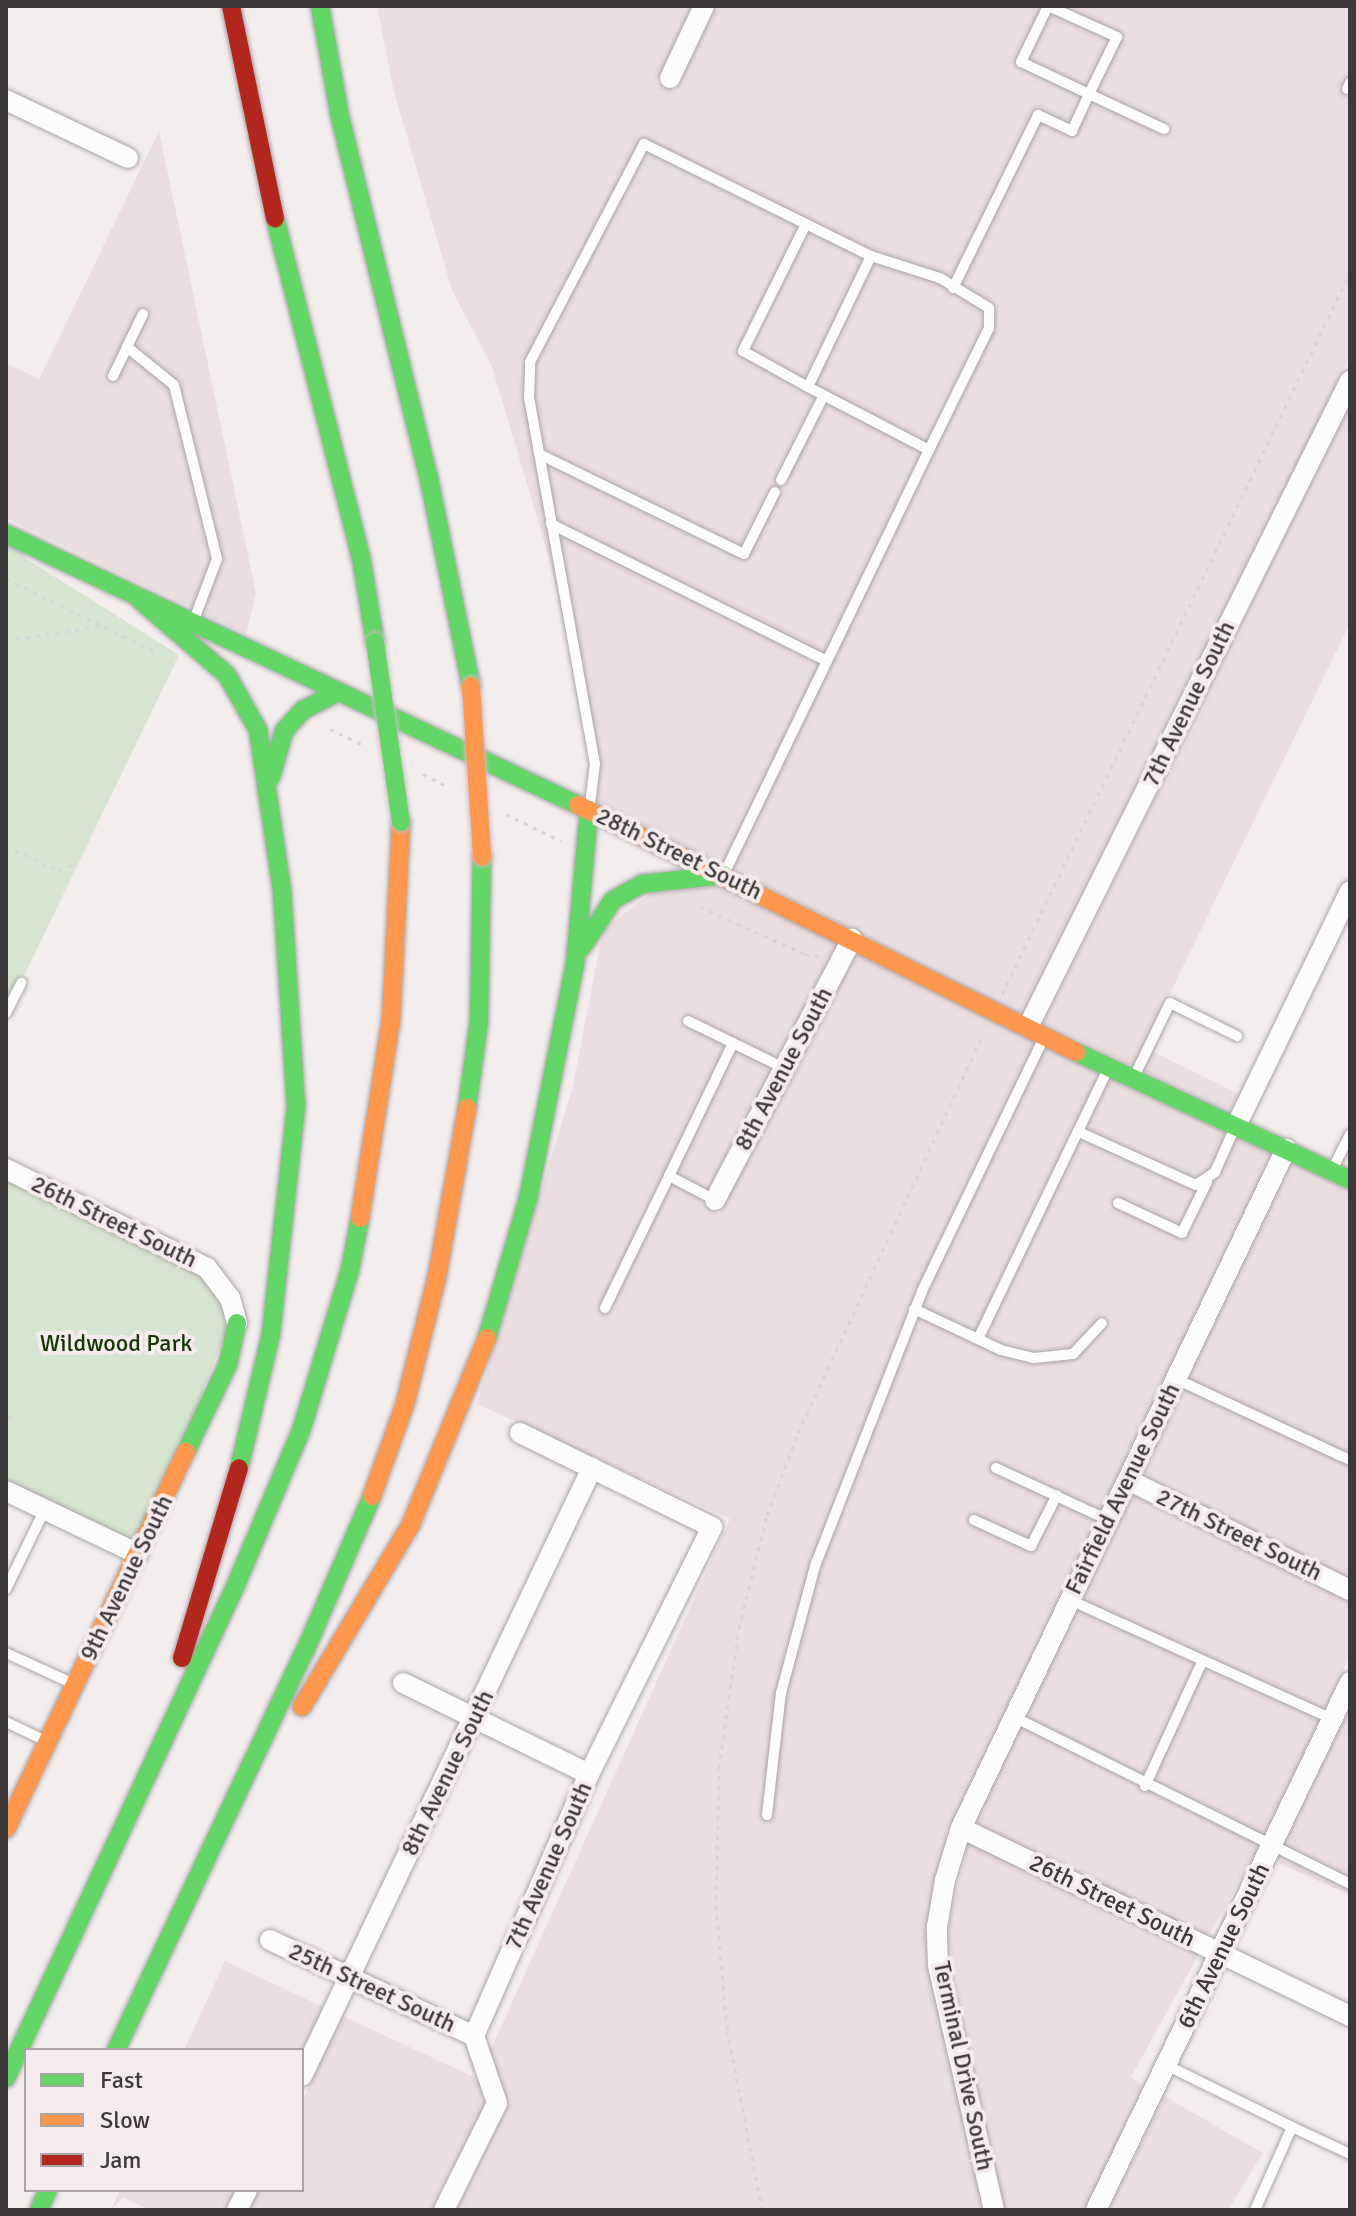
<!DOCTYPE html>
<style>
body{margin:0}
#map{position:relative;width:1356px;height:2216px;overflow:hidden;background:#f3edee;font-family:Signika,sans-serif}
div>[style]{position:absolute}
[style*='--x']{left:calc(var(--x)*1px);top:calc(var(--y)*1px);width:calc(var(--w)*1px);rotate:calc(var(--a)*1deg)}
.built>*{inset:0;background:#ebdee1}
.green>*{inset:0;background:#d7e4cf}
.path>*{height:3px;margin-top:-1.5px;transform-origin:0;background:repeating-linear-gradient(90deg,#d7d5d5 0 4px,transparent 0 10px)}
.roads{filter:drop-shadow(0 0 2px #a9a5a6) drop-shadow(0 0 2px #a9a5a6)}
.lane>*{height:10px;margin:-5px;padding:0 5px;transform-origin:5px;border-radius:5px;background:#fdfcfc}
.street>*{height:20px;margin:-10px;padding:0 10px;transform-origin:10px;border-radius:10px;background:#fdfcfc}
.fast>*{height:18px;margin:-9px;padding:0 9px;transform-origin:9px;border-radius:9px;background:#63d668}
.slow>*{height:18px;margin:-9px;padding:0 9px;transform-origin:9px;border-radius:9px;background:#ff974d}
.jam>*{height:18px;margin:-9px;padding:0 9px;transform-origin:9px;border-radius:9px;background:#b3261e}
.bridges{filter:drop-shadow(0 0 2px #cabdc0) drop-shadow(0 0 2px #cabdc0)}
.fast-bridge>*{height:18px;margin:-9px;padding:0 9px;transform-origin:9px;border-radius:9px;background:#63d668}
.slow-bridge>*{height:18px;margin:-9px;padding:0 9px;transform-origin:9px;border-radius:9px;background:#ff974d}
span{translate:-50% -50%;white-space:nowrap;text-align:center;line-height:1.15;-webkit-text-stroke:8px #f5ebed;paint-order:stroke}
.street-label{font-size:24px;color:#3d393a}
.park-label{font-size:24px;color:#143700}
.frame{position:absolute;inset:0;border:8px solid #3d393a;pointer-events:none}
.legend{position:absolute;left:24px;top:2048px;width:280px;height:144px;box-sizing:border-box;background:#f5ebed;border:2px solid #aba4a5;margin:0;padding:10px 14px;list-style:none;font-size:24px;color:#3d393a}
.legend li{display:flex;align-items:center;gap:16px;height:40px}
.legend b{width:40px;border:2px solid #aba4a5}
</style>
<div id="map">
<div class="built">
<div style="clip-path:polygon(377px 6px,692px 6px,656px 82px,675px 91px,717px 6px,1350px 6px,1350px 356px,1022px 1014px,597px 801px,595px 763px,550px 561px,492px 367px,452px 290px,394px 92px)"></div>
<div style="clip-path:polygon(159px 131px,256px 593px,246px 634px,6px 518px,6px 363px,39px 379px)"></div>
<div style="clip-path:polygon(1350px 406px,1350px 623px,1144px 1047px,1239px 1094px,1230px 1112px,1043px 1023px)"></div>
<div style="clip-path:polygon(723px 886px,838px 942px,701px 1203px,720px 1213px,857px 953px,1272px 1153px,947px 1832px,927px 1924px,928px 1966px,984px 2210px,456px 2210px,507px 2107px,490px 2051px,730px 1519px,477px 1404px,573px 1086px,603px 930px,651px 893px)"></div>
<div style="clip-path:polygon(1292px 1163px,1350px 1191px,1350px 1579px,1142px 1476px)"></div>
<div style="clip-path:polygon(1133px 1494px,1350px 1601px,1350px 1656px,1256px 1853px,1208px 1937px,975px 1824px)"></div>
<div style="clip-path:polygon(1350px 1708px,1350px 1895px,1276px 1862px)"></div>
<div style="clip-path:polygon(968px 1843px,1199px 1954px,1131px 2077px,1144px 2085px,1084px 2210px,1005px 2210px,949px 1964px,948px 1928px)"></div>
<div style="clip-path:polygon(225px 1961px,323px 2007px,302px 2050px,184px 2050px)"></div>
<div style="clip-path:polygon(343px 2016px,478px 2079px,486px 2101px,431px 2210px,249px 2210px,259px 2190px,302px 2190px,302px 2101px)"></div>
<div style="clip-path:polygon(1164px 2096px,1263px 2153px,1228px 2210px,1109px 2210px)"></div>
<div style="clip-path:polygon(120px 2190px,234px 2190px,225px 2210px,150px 2210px,123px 2197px,111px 2210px)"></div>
</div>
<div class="green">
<div style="clip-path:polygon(6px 536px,28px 560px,179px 655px,6px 1013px)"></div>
<div style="clip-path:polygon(6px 1169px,198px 1263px,235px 1310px,138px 1554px,6px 1490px)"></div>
</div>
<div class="path">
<div style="--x:6;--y:575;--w:12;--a:-66"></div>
<div style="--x:6;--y:579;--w:165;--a:25.9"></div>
<div style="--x:6;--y:640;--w:99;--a:-8.1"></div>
<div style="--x:330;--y:729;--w:37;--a:26"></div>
<div style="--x:423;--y:774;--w:29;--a:27"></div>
<div style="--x:506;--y:814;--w:61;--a:26.1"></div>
<div style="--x:6;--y:846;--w:59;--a:25.3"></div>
<div style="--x:59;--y:871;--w:19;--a:-25"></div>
<div style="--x:700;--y:907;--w:115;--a:24.1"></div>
<div style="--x:805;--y:954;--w:17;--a:10"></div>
<div style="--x:1002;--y:994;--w:801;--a:-64.24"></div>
<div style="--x:6;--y:1415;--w:5;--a:22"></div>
<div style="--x:11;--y:1417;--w:11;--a:117"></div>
<div style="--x:762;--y:2210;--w:184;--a:-100.9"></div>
<div style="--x:727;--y:2029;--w:121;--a:-95.2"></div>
<div style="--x:716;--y:1909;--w:141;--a:-88.8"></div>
<div style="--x:719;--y:1768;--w:141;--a:-81.9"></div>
<div style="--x:739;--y:1628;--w:116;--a:-76.1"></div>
<div style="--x:767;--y:1515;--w:88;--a:-69.3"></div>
<div style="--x:798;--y:1433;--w:441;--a:-65.1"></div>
</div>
<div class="roads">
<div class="lane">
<div style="--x:1048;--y:6;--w:76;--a:24.2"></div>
<div style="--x:1117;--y:37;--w:64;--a:116.2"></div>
<div style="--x:1089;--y:94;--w:75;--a:-154.8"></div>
<div style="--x:1021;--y:62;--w:62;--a:-64.3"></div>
<div style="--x:1347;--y:89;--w:7;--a:-63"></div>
<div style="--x:806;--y:224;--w:142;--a:116.4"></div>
<div style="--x:743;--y:351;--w:74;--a:29"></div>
<div style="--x:871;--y:256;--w:72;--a:17.7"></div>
<div style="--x:940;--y:278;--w:57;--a:31.5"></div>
<div style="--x:989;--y:308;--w:20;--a:90"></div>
<div style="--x:989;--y:328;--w:136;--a:116.2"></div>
<div style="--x:953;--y:288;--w:193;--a:-63.8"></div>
<div style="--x:1038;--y:115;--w:38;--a:25"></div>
<div style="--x:1072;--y:131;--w:41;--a:-65.3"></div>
<div style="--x:1089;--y:94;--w:83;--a:25"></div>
<div style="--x:143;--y:314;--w:37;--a:116"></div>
<div style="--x:127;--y:347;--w:60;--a:39"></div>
<div style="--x:174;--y:385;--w:179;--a:76.1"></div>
<div style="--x:217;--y:559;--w:65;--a:110.7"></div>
<div style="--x:113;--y:376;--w:32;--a:-64"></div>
<div style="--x:539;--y:454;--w:228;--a:26"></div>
<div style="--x:744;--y:554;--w:69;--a:-63.4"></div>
<div style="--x:781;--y:480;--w:95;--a:-63.2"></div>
<div style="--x:551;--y:524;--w:308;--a:26.4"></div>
<div style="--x:590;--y:804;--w:40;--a:-82.9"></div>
<div style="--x:595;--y:764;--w:371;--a:-100.2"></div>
<div style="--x:529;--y:399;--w:37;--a:-88"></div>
<div style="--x:530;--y:362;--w:246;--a:-62.4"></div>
<div style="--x:644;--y:144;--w:253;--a:26.3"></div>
<div style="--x:871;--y:256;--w:145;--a:115.7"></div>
<div style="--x:808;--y:387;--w:136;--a:27.5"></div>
<div style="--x:929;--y:450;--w:466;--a:115.8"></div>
<div style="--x:6;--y:1013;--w:34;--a:-63"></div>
<div style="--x:688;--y:1021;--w:107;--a:26.1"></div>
<div style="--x:1134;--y:1077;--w:82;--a:-64.1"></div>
<div style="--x:1170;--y:1003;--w:75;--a:26.2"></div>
<div style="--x:1079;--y:1132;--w:128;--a:24.4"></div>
<div style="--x:1196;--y:1185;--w:23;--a:-34"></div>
<div style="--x:1215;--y:1172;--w:49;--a:-66"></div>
<div style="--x:1333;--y:1168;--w:38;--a:-63"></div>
<div style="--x:715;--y:1200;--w:52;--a:-152.4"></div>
<div style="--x:669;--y:1176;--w:148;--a:-64.3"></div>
<div style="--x:1118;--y:1203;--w:71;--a:25.1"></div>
<div style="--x:1182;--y:1233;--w:57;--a:-63.9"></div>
<div style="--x:605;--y:1308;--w:147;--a:-64.1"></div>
<div style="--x:914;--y:1309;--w:96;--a:25.2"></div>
<div style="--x:1001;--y:1350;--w:34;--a:14"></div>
<div style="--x:1034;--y:1358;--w:39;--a:-6"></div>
<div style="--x:1073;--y:1354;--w:42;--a:-46.9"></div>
<div style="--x:978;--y:1339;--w:302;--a:-64.3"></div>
<div style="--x:1176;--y:1379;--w:192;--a:25"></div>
<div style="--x:996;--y:1468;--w:123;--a:24.9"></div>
<div style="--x:974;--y:1520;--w:63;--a:24.5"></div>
<div style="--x:1031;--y:1546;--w:57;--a:-63"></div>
<div style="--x:6;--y:1589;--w:89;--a:-64"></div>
<div style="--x:1070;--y:1600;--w:288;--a:24.4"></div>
<div style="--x:6;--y:1653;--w:75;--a:24.5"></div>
<div style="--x:1014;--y:1717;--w:375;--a:26.4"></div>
<div style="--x:6;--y:1722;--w:47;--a:25.5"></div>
<div style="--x:1145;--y:1786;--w:136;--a:-65.3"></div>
<div style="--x:767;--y:1815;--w:123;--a:-83.5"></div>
<div style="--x:781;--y:1693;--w:131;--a:-75"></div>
<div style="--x:815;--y:1566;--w:295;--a:-68.7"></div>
<div style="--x:922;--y:1291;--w:281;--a:-64.3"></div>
<div style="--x:1166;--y:2065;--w:140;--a:26.2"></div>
<div style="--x:1292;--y:2127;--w:91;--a:114"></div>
<div style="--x:1292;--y:2127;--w:64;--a:25"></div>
</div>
<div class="street">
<div style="--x:670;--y:78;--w:80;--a:-64.7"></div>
<div style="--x:6;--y:100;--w:135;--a:25.4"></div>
<div style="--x:1028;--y:1027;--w:722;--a:-63.51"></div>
<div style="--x:1236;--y:1126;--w:261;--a:-64.1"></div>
<div style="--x:6;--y:1169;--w:224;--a:26.2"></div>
<div style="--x:207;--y:1268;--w:38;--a:53"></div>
<div style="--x:230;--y:1298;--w:26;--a:74"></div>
<div style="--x:715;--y:1200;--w:295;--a:-62.3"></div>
<div style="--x:1128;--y:1480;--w:248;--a:26.4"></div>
<div style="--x:6;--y:1491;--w:146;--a:25.5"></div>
<div style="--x:403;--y:1683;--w:207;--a:26.1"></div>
<div style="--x:961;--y:1828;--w:432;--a:25.8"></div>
<div style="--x:270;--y:1940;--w:225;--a:25.2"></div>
<div style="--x:302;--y:2076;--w:674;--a:-64.5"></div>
<div style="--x:237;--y:2210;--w:22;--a:-63"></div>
<div style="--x:444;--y:2210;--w:119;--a:-63.6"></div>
<div style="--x:497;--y:2103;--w:71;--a:-108.9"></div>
<div style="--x:474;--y:2036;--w:286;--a:-66.3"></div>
<div style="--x:589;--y:1774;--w:276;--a:-63.5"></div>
<div style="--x:712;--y:1527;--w:214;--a:-153.9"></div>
<div style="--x:994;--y:2210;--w:251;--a:-102.9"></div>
<div style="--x:938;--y:1965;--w:38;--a:-92"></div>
<div style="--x:937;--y:1927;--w:48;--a:-80.3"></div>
<div style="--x:945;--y:1880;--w:54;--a:-72.9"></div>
<div style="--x:961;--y:1828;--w:753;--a:-64.42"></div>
<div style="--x:1096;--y:2210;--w:586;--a:-64.31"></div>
</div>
<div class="fast">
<div style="--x:320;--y:6;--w:113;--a:79.8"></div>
<div style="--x:340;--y:117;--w:368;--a:76.2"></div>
<div style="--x:428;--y:474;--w:216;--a:78.5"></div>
<div style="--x:275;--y:218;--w:350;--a:75.8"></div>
<div style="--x:361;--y:557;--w:86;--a:80.6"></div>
<div style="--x:6;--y:534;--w:633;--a:25.35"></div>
<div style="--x:140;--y:600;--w:115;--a:40.8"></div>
<div style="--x:227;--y:675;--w:63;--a:60.6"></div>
<div style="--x:258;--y:730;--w:162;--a:81.5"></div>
<div style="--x:282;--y:890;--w:217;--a:86.3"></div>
<div style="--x:296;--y:1107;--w:228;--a:96.3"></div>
<div style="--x:271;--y:1334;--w:138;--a:103.4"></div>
<div style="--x:271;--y:777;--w:48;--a:-74.2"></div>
<div style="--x:284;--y:731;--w:28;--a:-48"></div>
<div style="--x:303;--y:710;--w:35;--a:-27"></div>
<div style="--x:582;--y:947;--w:56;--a:-56.6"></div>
<div style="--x:613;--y:900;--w:33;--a:-29"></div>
<div style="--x:642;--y:884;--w:82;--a:-6.3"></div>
<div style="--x:1076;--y:1052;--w:302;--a:25"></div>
<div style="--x:467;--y:1108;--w:88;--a:-82.1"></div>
<div style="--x:479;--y:1021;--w:164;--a:-89"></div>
<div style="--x:487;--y:1338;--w:145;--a:-73.6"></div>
<div style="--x:528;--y:1199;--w:240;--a:-78.7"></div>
<div style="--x:575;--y:964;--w:155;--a:-84.8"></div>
<div style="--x:186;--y:1452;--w:98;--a:-64.5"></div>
<div style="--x:228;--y:1364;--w:42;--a:-77.6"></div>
<div style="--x:116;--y:2050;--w:441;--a:-64.7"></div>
<div style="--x:305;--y:1651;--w:169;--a:-66.6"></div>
<div style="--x:6;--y:2078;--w:542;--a:-65"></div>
<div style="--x:235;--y:1587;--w:169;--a:-67.1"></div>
<div style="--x:301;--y:1431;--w:168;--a:-73.1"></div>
<div style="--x:350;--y:1270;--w:53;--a:-79.1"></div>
<div style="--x:39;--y:2210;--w:22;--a:-66"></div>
</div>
<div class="slow">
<div style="--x:578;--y:805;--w:556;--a:26.38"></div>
<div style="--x:360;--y:1218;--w:199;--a:-81.1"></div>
<div style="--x:391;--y:1021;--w:199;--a:-87.1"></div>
<div style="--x:372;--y:1496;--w:98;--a:-70.3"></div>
<div style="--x:405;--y:1404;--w:131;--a:-75.9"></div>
<div style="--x:437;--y:1277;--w:172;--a:-79.9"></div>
<div style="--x:302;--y:1707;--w:213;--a:-59.2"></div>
<div style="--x:411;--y:1524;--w:201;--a:-67.8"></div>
<div style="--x:6;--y:1829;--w:418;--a:-64.5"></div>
</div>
<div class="jam">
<div style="--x:231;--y:6;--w:217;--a:78.3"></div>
<div style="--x:182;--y:1658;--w:198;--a:-73.3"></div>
</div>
</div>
<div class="bridges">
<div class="fast-bridge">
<div style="--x:375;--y:642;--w:182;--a:81.8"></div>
</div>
<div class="slow-bridge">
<div style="--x:471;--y:686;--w:171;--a:86.3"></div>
</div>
</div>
<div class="street-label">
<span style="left:1189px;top:704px;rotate:-64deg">7th Avenue South</span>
<span style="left:679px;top:854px;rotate:26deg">28th Street South</span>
<span style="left:784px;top:1069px;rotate:-62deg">8th Avenue South</span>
<span style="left:114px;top:1222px;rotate:26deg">26th Street South</span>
<span style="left:1123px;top:1489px;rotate:-64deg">Fairfield Avenue South</span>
<span style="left:1239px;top:1535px;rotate:26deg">27th Street South</span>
<span style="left:127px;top:1578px;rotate:-64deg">9th Avenue South</span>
<span style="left:448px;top:1773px;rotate:-64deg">8th Avenue South</span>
<span style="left:549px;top:1866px;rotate:-66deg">7th Avenue South</span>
<span style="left:1112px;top:1901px;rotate:26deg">26th Street South</span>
<span style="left:1224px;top:1946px;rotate:-64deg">6th Avenue South</span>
<span style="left:372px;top:1988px;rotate:25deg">25th Street South</span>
<span style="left:963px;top:2066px;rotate:78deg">Terminal Drive South</span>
</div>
<div class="park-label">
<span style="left:116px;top:1344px">Wildwood Park</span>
</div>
<div class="frame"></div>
<ul class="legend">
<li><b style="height:10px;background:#63d668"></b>Fast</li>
<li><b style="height:10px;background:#ff974d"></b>Slow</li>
<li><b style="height:10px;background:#b3261e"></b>Jam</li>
</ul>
</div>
